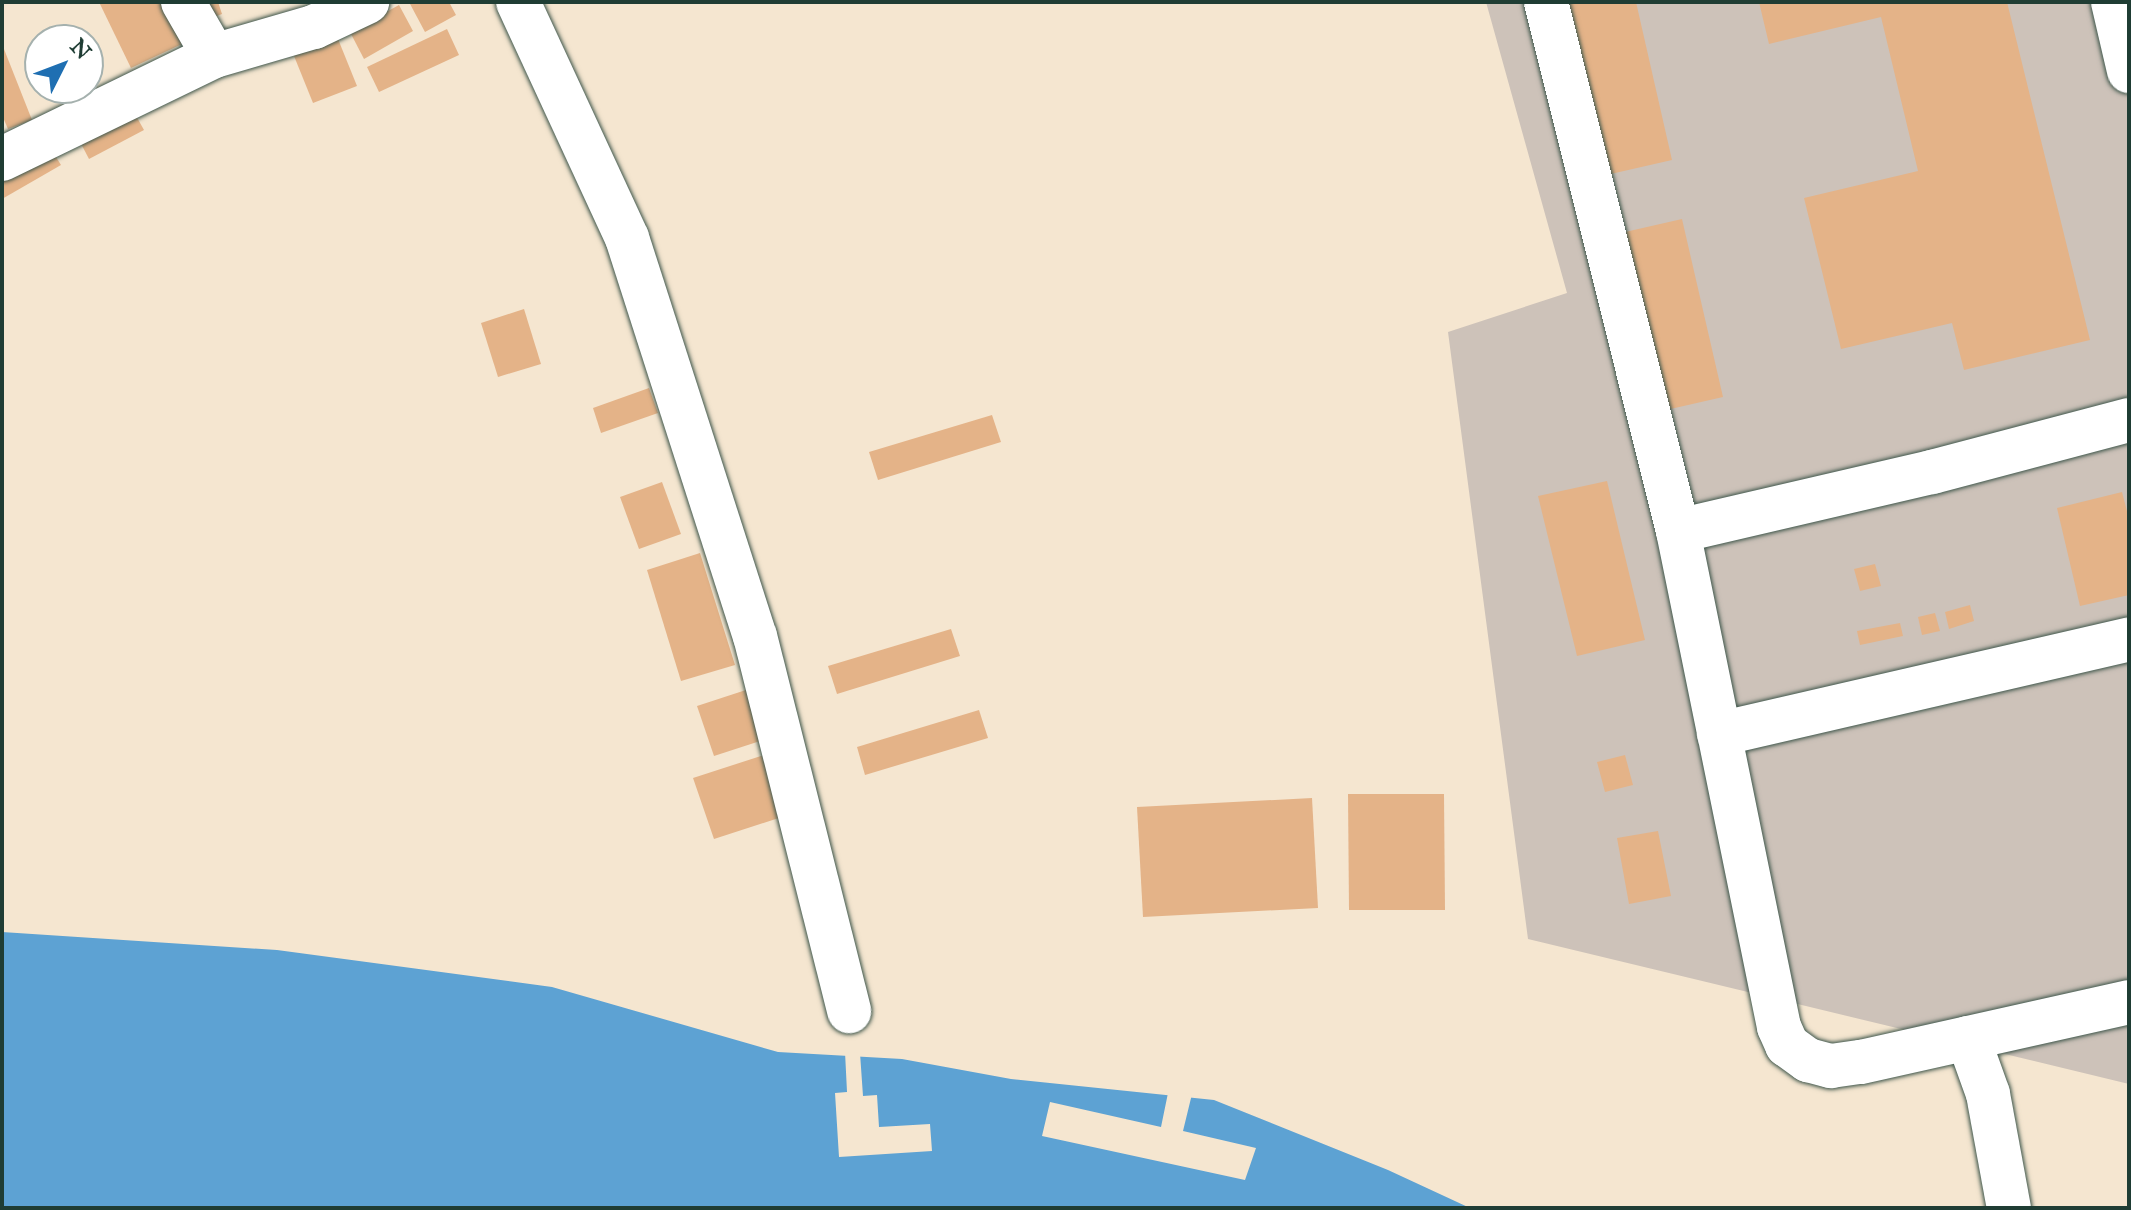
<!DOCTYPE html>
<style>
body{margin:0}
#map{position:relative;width:2131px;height:1210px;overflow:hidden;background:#f5e6d0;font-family:"IM FELL Great Primer",serif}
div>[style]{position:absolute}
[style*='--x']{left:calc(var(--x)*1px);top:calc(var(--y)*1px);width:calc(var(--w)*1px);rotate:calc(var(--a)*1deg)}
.industrial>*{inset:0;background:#cdc2b9}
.water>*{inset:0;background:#5da2d3}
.pier>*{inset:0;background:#f5e6d0}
.building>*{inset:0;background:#e4b388}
.roads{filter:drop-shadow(0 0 2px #3f564b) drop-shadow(0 0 2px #3f564b)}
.minor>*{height:44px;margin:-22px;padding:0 22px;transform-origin:22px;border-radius:22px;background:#fff}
span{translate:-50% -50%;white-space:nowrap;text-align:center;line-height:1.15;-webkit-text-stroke:6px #fff;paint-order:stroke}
.frame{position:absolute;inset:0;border:4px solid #1f3d34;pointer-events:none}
.north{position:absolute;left:24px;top:24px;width:80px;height:80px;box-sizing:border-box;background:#fff;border:2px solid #a5b1ae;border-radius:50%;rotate:48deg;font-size:22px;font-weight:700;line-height:32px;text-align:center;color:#1f3d34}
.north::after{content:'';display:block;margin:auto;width:28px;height:36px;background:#1f6fb2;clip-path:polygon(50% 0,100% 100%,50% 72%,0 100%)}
</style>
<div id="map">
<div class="industrial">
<div style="clip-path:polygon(1486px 2px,2129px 2px,2129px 1084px,1528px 939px,1448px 332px,1567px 293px)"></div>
</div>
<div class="water">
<div style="clip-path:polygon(2px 932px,277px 950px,552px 987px,778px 1052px,902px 1059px,1011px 1079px,1214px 1100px,1388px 1170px,1470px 1208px,2px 1208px)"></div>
</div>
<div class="pier">
<div style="clip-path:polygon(845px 1052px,860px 1053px,863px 1096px,877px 1095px,879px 1127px,930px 1124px,932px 1151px,839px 1157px,835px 1093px,847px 1092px)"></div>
<div style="clip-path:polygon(1168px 1093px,1192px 1094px,1183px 1131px,1256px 1148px,1245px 1180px,1042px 1136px,1050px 1102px,1161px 1127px)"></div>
</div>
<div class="building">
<div style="clip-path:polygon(99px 2px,161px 2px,182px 44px,131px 68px)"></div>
<div style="clip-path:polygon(191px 2px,218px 2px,222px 14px,199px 23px)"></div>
<div style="clip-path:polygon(409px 2px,449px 2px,456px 15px,425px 32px)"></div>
<div style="clip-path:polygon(1561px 2px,1636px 2px,1672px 160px,1602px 176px)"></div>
<div style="clip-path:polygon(1759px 2px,2007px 2px,2090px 340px,1964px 370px,1952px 323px,1841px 349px,1804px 198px,1918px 171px,1881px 17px,1769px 44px)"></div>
<div style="clip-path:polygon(399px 5px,413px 31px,364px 59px,350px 32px)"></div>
<div style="clip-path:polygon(447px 29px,459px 55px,379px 92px,367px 67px)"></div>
<div style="clip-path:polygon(336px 34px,357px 86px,313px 103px,292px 51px)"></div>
<div style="clip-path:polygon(2px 44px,32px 120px,8px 129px,2px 115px)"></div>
<div style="clip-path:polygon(131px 107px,144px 130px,89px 159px,77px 136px)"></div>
<div style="clip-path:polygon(49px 146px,61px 165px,2px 199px,2px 173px)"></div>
<div style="clip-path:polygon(1682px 219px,1723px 397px,1653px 413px,1612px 235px)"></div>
<div style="clip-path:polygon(524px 309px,541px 364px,498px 377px,481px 323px)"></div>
<div style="clip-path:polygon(649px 388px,658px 413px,601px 433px,593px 408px)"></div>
<div style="clip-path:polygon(992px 415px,1001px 442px,878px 480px,869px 452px)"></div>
<div style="clip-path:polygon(1607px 481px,1645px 640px,1577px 656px,1538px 496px)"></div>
<div style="clip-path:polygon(662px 482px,681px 534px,639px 549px,620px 497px)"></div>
<div style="clip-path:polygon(2122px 492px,2129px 519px,2129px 595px,2080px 606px,2057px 508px)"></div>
<div style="clip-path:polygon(700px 553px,735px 665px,681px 681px,647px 570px)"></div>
<div style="clip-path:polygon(1875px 564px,1881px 586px,1860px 591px,1854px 569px)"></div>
<div style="clip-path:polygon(1970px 605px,1974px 621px,1949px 629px,1945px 612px)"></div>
<div style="clip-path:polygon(1935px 613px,1940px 631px,1922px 635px,1918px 617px)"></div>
<div style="clip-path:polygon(1900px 623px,1903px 636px,1860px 645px,1857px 631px)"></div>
<div style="clip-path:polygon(951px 629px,960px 656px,837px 694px,828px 666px)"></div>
<div style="clip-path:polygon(749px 689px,766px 739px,714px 756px,697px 706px)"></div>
<div style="clip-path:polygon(979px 710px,988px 738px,865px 775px,857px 747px)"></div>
<div style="clip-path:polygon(767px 754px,788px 815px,714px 839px,693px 778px)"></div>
<div style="clip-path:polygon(1625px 755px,1633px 785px,1605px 792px,1597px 762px)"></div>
<div style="clip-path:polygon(1348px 794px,1444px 794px,1445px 910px,1349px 910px)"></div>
<div style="clip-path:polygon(1312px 798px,1318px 908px,1143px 917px,1137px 807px)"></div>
<div style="clip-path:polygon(1658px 831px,1671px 896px,1629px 904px,1617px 838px)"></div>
</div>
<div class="roads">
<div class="minor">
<div style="--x:183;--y:2;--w:62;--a:60.1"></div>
<div style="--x:518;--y:2;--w:260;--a:65.2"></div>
<div style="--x:627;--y:238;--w:418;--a:72.2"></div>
<div style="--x:755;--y:636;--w:387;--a:75.9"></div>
<div style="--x:1546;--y:2;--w:545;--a:75.99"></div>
<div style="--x:1678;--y:531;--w:506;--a:78.49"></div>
<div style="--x:1779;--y:1027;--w:20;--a:66"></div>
<div style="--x:1787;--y:1045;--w:26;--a:36"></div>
<div style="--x:1808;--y:1060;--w:24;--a:15"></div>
<div style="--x:1831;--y:1066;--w:30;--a:-8"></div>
<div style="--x:1861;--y:1062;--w:275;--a:-12.6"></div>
<div style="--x:2113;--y:2;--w:71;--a:76.9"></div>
<div style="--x:2;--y:159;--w:236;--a:-25.9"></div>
<div style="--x:214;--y:56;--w:104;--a:-16.2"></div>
<div style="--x:314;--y:27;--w:59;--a:-25.3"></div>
<div style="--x:1678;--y:531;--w:261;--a:-13.1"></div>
<div style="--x:1932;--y:472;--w:204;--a:-14.8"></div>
<div style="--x:1719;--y:734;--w:421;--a:-13"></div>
<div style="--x:1968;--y:1038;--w:59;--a:70.3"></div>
<div style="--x:1988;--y:1094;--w:116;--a:79.6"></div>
</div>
</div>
<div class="frame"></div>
<div class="north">N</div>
</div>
